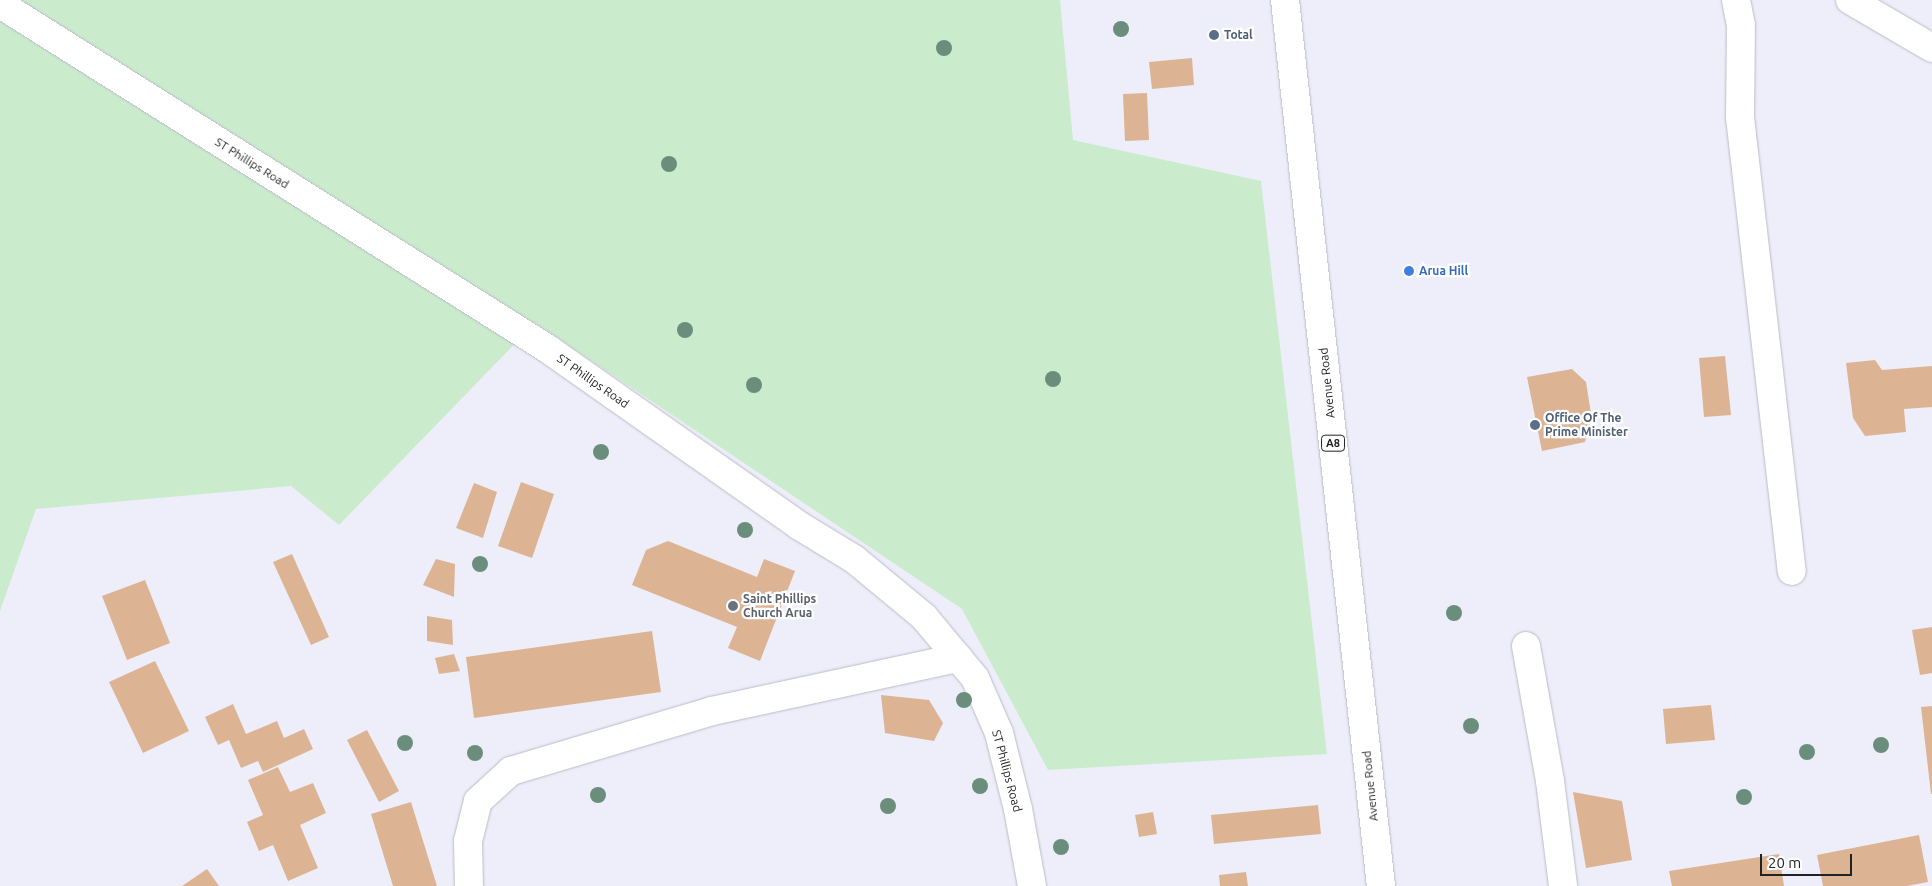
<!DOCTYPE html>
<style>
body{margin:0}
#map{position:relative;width:1932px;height:886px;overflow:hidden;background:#edeefa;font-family:Ubuntu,sans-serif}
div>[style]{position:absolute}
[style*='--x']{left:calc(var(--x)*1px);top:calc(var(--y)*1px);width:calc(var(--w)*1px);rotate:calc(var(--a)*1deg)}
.green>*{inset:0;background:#caeccd}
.building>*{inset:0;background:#dcb493}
.roads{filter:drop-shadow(0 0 1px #bbbbc7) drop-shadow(0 0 1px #bbbbc7)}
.minor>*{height:28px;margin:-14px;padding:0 14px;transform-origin:14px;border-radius:14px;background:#fff}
.major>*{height:28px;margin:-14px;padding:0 14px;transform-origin:14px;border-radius:14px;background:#fff}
.trees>*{width:16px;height:16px;margin:-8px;border-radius:50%;background:#6b8e7c}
.dots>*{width:14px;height:14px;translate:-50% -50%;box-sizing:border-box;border:2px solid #fff;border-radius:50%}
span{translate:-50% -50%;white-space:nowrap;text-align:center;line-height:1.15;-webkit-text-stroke:4.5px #fff;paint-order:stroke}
.shield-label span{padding:1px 4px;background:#fff;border:1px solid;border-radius:4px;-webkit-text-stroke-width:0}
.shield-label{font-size:11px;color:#212226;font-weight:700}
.service-label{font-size:12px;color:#4e5e75;font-weight:700}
.left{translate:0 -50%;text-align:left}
.street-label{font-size:12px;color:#212226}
.shop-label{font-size:12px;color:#366cbe;font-weight:700}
.worship-label{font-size:12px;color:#5b616d;font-weight:700}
.scale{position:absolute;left:1760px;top:854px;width:92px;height:22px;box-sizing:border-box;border:2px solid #212226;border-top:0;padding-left:6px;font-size:15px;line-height:18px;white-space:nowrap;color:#212226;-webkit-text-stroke:4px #fff;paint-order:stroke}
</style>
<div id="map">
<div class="green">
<div style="clip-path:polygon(0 0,1060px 0,1073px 140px,1261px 181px,1327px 754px,1048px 770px,962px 609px,535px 323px,339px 525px,291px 486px,36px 509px,0 611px)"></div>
</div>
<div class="building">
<div style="clip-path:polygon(1192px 58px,1194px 85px,1152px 89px,1149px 62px)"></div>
<div style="clip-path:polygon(1147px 93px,1149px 140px,1125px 141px,1123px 94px)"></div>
<div style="clip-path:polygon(1725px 356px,1731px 415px,1704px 417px,1699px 358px)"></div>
<div style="clip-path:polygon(1875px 360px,1882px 370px,1932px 366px,1932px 407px,1904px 409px,1906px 432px,1865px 436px,1853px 418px,1846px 363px)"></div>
<div style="clip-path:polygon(1572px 369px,1586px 382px,1591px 414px,1585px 442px,1542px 451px,1527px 377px)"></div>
<div style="clip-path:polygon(521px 482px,554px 494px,532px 558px,498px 546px)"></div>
<div style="clip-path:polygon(474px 483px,497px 492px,483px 538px,456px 528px)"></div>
<div style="clip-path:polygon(668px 541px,757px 577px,764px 559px,795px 571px,760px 661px,728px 648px,737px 627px,632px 585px,646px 550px)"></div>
<div style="clip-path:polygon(292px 554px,329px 637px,311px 645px,273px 562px)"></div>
<div style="clip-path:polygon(436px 559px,455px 564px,454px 597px,423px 585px)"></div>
<div style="clip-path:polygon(145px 580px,170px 643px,127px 660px,102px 596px)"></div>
<div style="clip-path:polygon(427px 616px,452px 620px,453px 645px,427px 641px)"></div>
<div style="clip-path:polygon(1932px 627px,1932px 673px,1920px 675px,1912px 630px)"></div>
<div style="clip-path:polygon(652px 631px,661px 692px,474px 718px,466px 657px)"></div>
<div style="clip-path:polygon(454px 654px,460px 671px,439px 674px,435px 658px)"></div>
<div style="clip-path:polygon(155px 661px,189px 731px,143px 753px,109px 682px)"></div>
<div style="clip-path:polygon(881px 695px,929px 700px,943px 723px,934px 741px,885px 733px)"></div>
<div style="clip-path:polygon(233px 704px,246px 734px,277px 721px,284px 738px,304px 729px,313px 749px,263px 772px,258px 761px,241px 768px,229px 740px,218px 745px,205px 717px)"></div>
<div style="clip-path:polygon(1711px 705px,1715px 740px,1666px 744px,1663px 709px)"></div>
<div style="clip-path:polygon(1932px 706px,1932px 794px,1931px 794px,1921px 707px)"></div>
<div style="clip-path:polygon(367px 730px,399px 791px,379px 802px,347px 740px)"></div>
<div style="clip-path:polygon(278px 767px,290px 792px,313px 783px,326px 813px,300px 825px,318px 868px,288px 881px,273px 845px,259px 851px,247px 822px,263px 815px,248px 780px)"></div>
<div style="clip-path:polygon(1573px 792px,1622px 801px,1632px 860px,1586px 868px)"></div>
<div style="clip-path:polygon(411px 802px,437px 886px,393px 886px,371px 814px)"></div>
<div style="clip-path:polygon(1318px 805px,1321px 834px,1214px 844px,1211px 815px)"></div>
<div style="clip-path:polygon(1153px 812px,1157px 834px,1139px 837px,1135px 815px)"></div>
<div style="clip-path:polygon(1919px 835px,1928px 882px,1907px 886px,1823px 886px,1817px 855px)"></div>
<div style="clip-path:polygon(1779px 854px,1784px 886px,1672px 886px,1669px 871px)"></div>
<div style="clip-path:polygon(207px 869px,219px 886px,182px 886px)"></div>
<div style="clip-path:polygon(1246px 872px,1248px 886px,1220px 886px,1219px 875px)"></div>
</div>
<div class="roads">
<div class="minor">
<div style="--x:1736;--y:0;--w:25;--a:79"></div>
<div style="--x:1741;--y:25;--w:92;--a:90.6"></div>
<div style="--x:1740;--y:117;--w:457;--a:83.5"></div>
<div style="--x:1850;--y:0;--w:95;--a:30.3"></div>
<div style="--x:0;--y:4;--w:648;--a:32.19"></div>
<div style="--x:548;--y:349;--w:306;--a:35.1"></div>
<div style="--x:798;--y:525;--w:66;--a:31.3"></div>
<div style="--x:854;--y:559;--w:91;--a:39.6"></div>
<div style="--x:924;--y:617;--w:80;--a:50.1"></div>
<div style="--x:975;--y:678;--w:60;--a:66.4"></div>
<div style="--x:999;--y:733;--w:78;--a:76"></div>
<div style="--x:1018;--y:809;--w:78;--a:79.7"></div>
<div style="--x:1526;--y:646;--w:137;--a:79.9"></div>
<div style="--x:1550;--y:781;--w:106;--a:82.9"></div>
<div style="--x:469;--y:886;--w:45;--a:-91.3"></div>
<div style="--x:468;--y:841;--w:41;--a:-76"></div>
<div style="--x:478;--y:801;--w:45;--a:-42.3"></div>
<div style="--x:511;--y:771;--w:210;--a:-16.6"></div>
<div style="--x:712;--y:711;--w:252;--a:-12.2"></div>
</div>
<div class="major">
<div style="--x:1285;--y:0;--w:891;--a:83.82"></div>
</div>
</div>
<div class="trees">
<div style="left:1121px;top:29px"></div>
<div style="left:944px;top:48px"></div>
<div style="left:669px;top:164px"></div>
<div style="left:685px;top:330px"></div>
<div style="left:1053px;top:379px"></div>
<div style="left:754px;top:385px"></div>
<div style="left:601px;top:452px"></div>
<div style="left:745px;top:530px"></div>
<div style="left:480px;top:564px"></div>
<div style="left:1454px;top:613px"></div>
<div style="left:964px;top:700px"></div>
<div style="left:1471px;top:726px"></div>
<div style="left:405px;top:743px"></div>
<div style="left:1881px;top:745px"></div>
<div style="left:1807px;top:752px"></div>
<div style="left:475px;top:753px"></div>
<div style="left:980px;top:786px"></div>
<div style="left:598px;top:795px"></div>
<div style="left:1744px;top:797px"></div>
<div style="left:888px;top:806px"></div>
<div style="left:1061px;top:847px"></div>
</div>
<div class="dots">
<div style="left:1214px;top:35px;background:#5c6f8a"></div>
<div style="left:1409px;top:271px;background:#3f7fe0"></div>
<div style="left:1535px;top:425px;background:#5c6f8a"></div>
<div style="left:733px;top:606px;background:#6b7280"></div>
</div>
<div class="shield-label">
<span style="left:1333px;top:443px">A8</span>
</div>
<div class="service-label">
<span class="left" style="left:1224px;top:35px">Total</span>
<span class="left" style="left:1545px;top:425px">Office Of The<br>Prime Minister</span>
</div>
<div class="street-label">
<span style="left:252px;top:163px;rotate:32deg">ST Phillips Road</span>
<span style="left:593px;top:381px;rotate:35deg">ST Phillips Road</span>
<span style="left:1327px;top:383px;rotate:-96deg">Avenue Road</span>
<span style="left:1007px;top:771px;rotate:75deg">ST Phillips Road</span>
<span style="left:1370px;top:786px;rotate:-96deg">Avenue Road</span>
</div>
<div class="shop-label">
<span class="left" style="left:1419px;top:271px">Arua Hill</span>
</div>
<div class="worship-label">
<span class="left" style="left:743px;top:606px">Saint Phillips<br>Church Arua</span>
</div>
<div class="scale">20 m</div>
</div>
